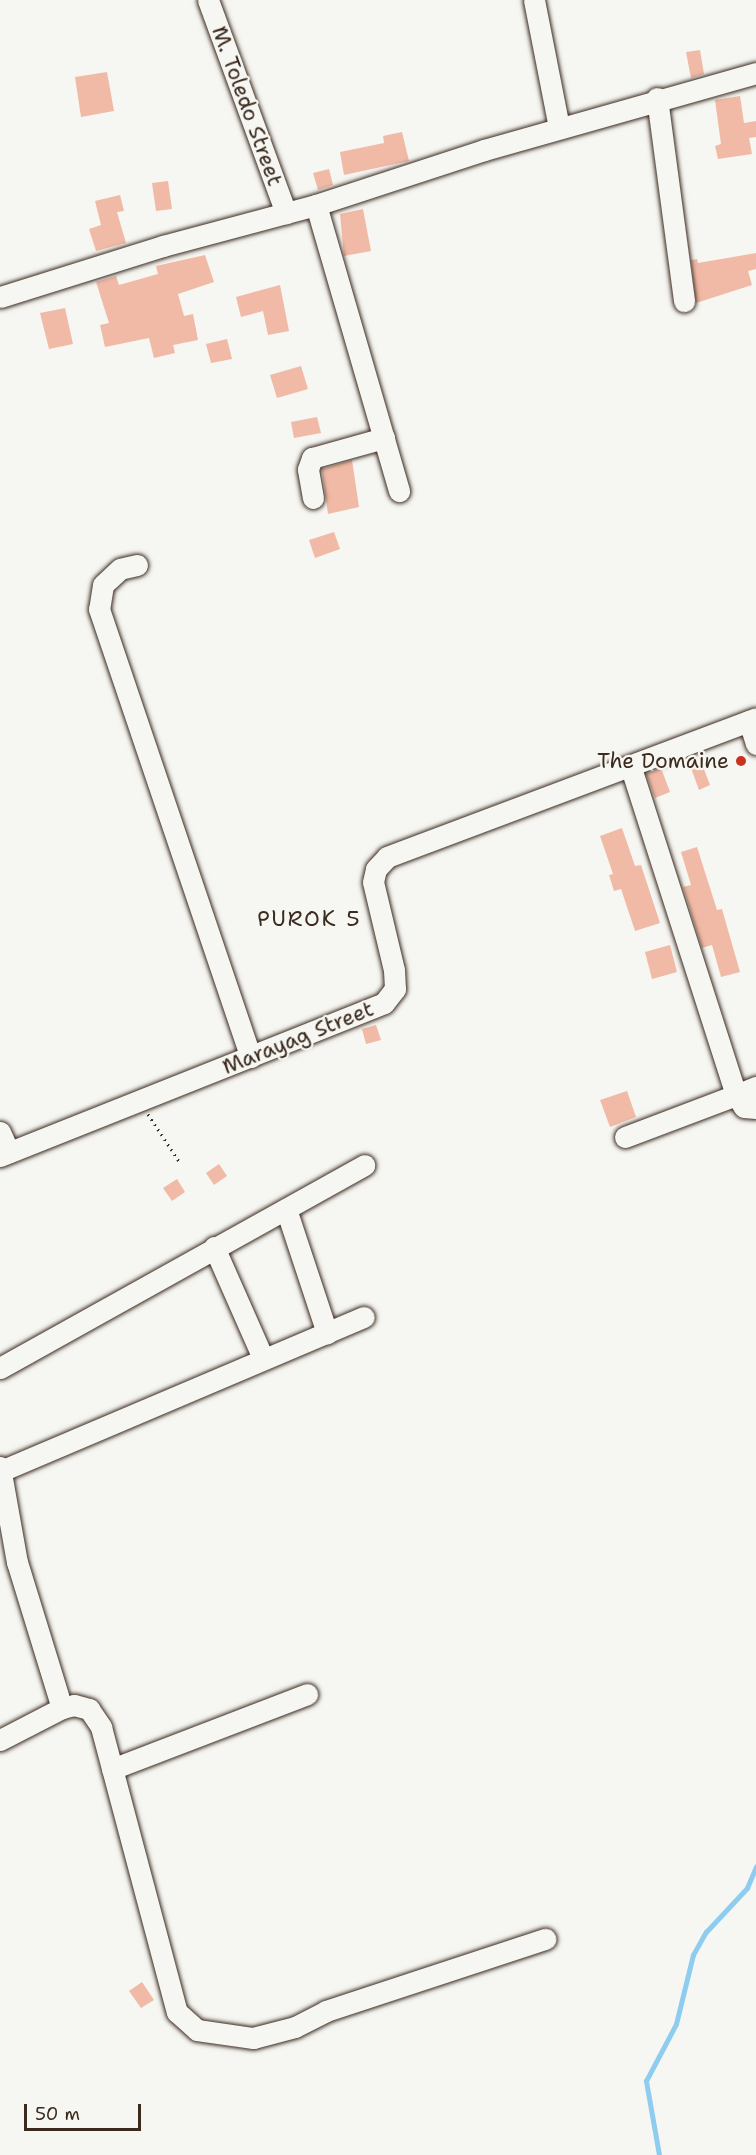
<!DOCTYPE html>
<style>
body{margin:0}
#map{position:relative;width:756px;height:2155px;overflow:hidden;background:#f6f6f2;font-family:"Shantell Sans",sans-serif}
div>[style]{position:absolute}
[style*='--x']{left:calc(var(--x)*1px);top:calc(var(--y)*1px);width:calc(var(--w)*1px);rotate:calc(var(--a)*1deg)}
.stream>*{height:4.5px;margin:-2.25px;padding:0 2.25px;transform-origin:2.25px;border-radius:2.25px;background:#8fcdf0}
.building>*{inset:0;background:#f1baa6}
.path>*{height:3px;margin-top:-1.5px;transform-origin:0;background:repeating-linear-gradient(90deg,#3b2a1e 0 1.5px,transparent 0 6px)}
.roads{filter:drop-shadow(0 0 2px #3b2a1e) drop-shadow(0 0 2px #3b2a1e)}
.minor>*{height:21px;margin:-10.5px;padding:0 10.5px;transform-origin:10.5px;border-radius:10.5px;background:#f6f6f2}
.dots>*{width:16px;height:16px;translate:-50% -50%;box-sizing:border-box;border:3px solid #f6f6f2;border-radius:50%}
span{translate:-50% -50%;white-space:nowrap;text-align:center;line-height:1.15;-webkit-text-stroke:4.5px #f6f6f2;paint-order:stroke}
.street-label{font-size:21px;color:#3b2a1e}
.poi-label{font-size:21px;color:#3b2a1e}
.right{translate:-100% -50%;text-align:right}
.neighbourhood-label{font-size:22px;color:#3b2a1e;letter-spacing:1.5px}
.scale{position:absolute;left:24px;top:2104px;width:117px;height:27px;box-sizing:border-box;border:3px solid #3b2a1e;border-top:0;padding-left:8px;font-size:18px;line-height:21px;white-space:nowrap;color:#3b2a1e;-webkit-text-stroke:4px #f6f6f2;paint-order:stroke}
</style>
<div id="map">
<div class="stream">
<div style="--x:659;--y:2155;--w:75;--a:-100"></div>
<div style="--x:646;--y:2081;--w:64;--a:-62.2"></div>
<div style="--x:676;--y:2024;--w:71;--a:-76.2"></div>
<div style="--x:693;--y:1955;--w:26;--a:-61"></div>
<div style="--x:706;--y:1932;--w:60;--a:-47"></div>
<div style="--x:747;--y:1888;--w:23;--a:-67"></div>
</div>
<div class="building">
<div style="clip-path:polygon(700px 50px,704px 74px,691px 78px,686px 52px)"></div>
<div style="clip-path:polygon(107px 72px,114px 111px,81px 117px,75px 77px)"></div>
<div style="clip-path:polygon(740px 96px,744px 123px,756px 121px,756px 137px,749px 138px,752px 154px,718px 159px,715px 146px,721px 144px,715px 100px)"></div>
<div style="clip-path:polygon(402px 132px,409px 161px,344px 175px,340px 152px,384px 143px,383px 136px)"></div>
<div style="clip-path:polygon(329px 169px,333px 185px,318px 190px,313px 173px)"></div>
<div style="clip-path:polygon(168px 181px,172px 209px,156px 211px,152px 183px)"></div>
<div style="clip-path:polygon(120px 195px,124px 211px,117px 212px,126px 243px,96px 251px,89px 229px,101px 225px,95px 201px)"></div>
<div style="clip-path:polygon(363px 209px,371px 251px,344px 256px,340px 214px)"></div>
<div style="clip-path:polygon(756px 253px,756px 269px,748px 271px,752px 285px,696px 303px,691px 260px,697px 259px,698px 263px)"></div>
<div style="clip-path:polygon(205px 255px,214px 282px,178px 294px,184px 316px,193px 314px,198px 340px,173px 345px,175px 353px,154px 358px,149px 338px,105px 347px,100px 325px,109px 323px,96px 282px,116px 276px,119px 285px,158px 274px,156px 266px)"></div>
<div style="clip-path:polygon(280px 285px,289px 331px,268px 335px,263px 311px,241px 317px,236px 297px)"></div>
<div style="clip-path:polygon(65px 308px,73px 344px,49px 349px,40px 313px)"></div>
<div style="clip-path:polygon(227px 339px,232px 359px,211px 363px,206px 344px)"></div>
<div style="clip-path:polygon(301px 366px,308px 389px,277px 398px,270px 375px)"></div>
<div style="clip-path:polygon(317px 417px,321px 433px,294px 438px,291px 422px)"></div>
<div style="clip-path:polygon(352px 460px,359px 507px,328px 514px,322px 469px)"></div>
<div style="clip-path:polygon(334px 532px,340px 549px,315px 558px,309px 540px)"></div>
<div style="clip-path:polygon(702px 764px,710px 785px,699px 790px,691px 768px)"></div>
<div style="clip-path:polygon(661px 768px,670px 792px,655px 798px,646px 774px)"></div>
<div style="clip-path:polygon(622px 828px,635px 866px,641px 865px,660px 923px,635px 931px,621px 889px,614px 891px,609px 875px,613px 874px,600px 836px)"></div>
<div style="clip-path:polygon(697px 847px,717px 910px,722px 909px,740px 972px,721px 977px,712px 945px,702px 948px,683px 887px,691px 885px,681px 852px)"></div>
<div style="clip-path:polygon(670px 945px,677px 972px,652px 979px,645px 952px)"></div>
<div style="clip-path:polygon(376px 1025px,381px 1040px,366px 1044px,362px 1029px)"></div>
<div style="clip-path:polygon(627px 1091px,636px 1117px,610px 1127px,600px 1100px)"></div>
<div style="clip-path:polygon(219px 1164px,227px 1176px,214px 1185px,206px 1173px)"></div>
<div style="clip-path:polygon(177px 1179px,185px 1192px,172px 1201px,163px 1188px)"></div>
<div style="clip-path:polygon(142px 1982px,154px 2000px,141px 2008px,129px 1991px)"></div>
</div>
<div class="path">
<div style="--x:148;--y:1114;--w:56;--a:56.6"></div>
</div>
<div class="roads">
<div class="minor">
<div style="--x:208;--y:0;--w:227;--a:69.9"></div>
<div style="--x:534;--y:0;--w:130;--a:78.9"></div>
<div style="--x:657;--y:98;--w:205;--a:82.4"></div>
<div style="--x:316;--y:205;--w:298;--a:73.8"></div>
<div style="--x:0;--y:297;--w:171;--a:-17.4"></div>
<div style="--x:163;--y:246;--w:158;--a:-15"></div>
<div style="--x:316;--y:205;--w:177;--a:-18.1"></div>
<div style="--x:484;--y:150;--w:283;--a:-15.8"></div>
<div style="--x:313;--y:498;--w:29;--a:-100"></div>
<div style="--x:308;--y:469;--w:12;--a:-70"></div>
<div style="--x:312;--y:458;--w:75;--a:-15.5"></div>
<div style="--x:137;--y:565;--w:17;--a:167"></div>
<div style="--x:120;--y:569;--w:23;--a:137"></div>
<div style="--x:103;--y:585;--w:24;--a:99"></div>
<div style="--x:99;--y:609;--w:473;--a:71.3"></div>
<div style="--x:749;--y:721;--w:24;--a:73"></div>
<div style="--x:631;--y:768;--w:343;--a:72.2"></div>
<div style="--x:736;--y:1095;--w:22;--a:-22"></div>
<div style="--x:0;--y:1132;--w:22;--a:66"></div>
<div style="--x:625;--y:1137;--w:119;--a:-20.7"></div>
<div style="--x:736;--y:1095;--w:14;--a:56"></div>
<div style="--x:744;--y:1107;--w:12;--a:5"></div>
<div style="--x:0;--y:1156;--w:413;--a:-21.7"></div>
<div style="--x:384;--y:1003;--w:18;--a:-52"></div>
<div style="--x:395;--y:989;--w:19;--a:-93"></div>
<div style="--x:394;--y:970;--w:90;--a:-103.4"></div>
<div style="--x:373;--y:882;--w:13;--a:-77"></div>
<div style="--x:376;--y:869;--w:16;--a:-47"></div>
<div style="--x:387;--y:857;--w:394;--a:-20.6"></div>
<div style="--x:286;--y:1209;--w:131;--a:71.7"></div>
<div style="--x:214;--y:1247;--w:121;--a:66.2"></div>
<div style="--x:0;--y:1368;--w:417;--a:-29.1"></div>
<div style="--x:0;--y:1467;--w:97;--a:79.9"></div>
<div style="--x:17;--y:1562;--w:153;--a:72.9"></div>
<div style="--x:1;--y:1471;--w:394;--a:-23"></div>
<div style="--x:0;--y:1740;--w:70;--a:-27.3"></div>
<div style="--x:62;--y:1708;--w:12;--a:-14"></div>
<div style="--x:74;--y:1705;--w:16;--a:15"></div>
<div style="--x:89;--y:1709;--w:22;--a:56"></div>
<div style="--x:101;--y:1727;--w:295;--a:75.1"></div>
<div style="--x:177;--y:2012;--w:27;--a:42"></div>
<div style="--x:197;--y:2030;--w:57;--a:8.1"></div>
<div style="--x:253;--y:2038;--w:43;--a:-14.7"></div>
<div style="--x:295;--y:2027;--w:35;--a:-27"></div>
<div style="--x:326;--y:2011;--w:231;--a:-18.2"></div>
<div style="--x:112;--y:1769;--w:209;--a:-21"></div>
</div>
</div>
<div class="dots">
<div style="left:741px;top:761px;background:#c8321e"></div>
</div>
<div class="street-label">
<span style="left:247px;top:106px;rotate:70deg">M. Toledo Street</span>
<span style="left:298px;top:1038px;rotate:-22deg">Marayag Street</span>
</div>
<div class="poi-label">
<span class="right" style="left:729px;top:761px">The Domaine</span>
</div>
<div class="neighbourhood-label">
<span style="left:309px;top:919px">PUROK 5</span>
</div>
<div class="scale">50 m</div>
</div>
